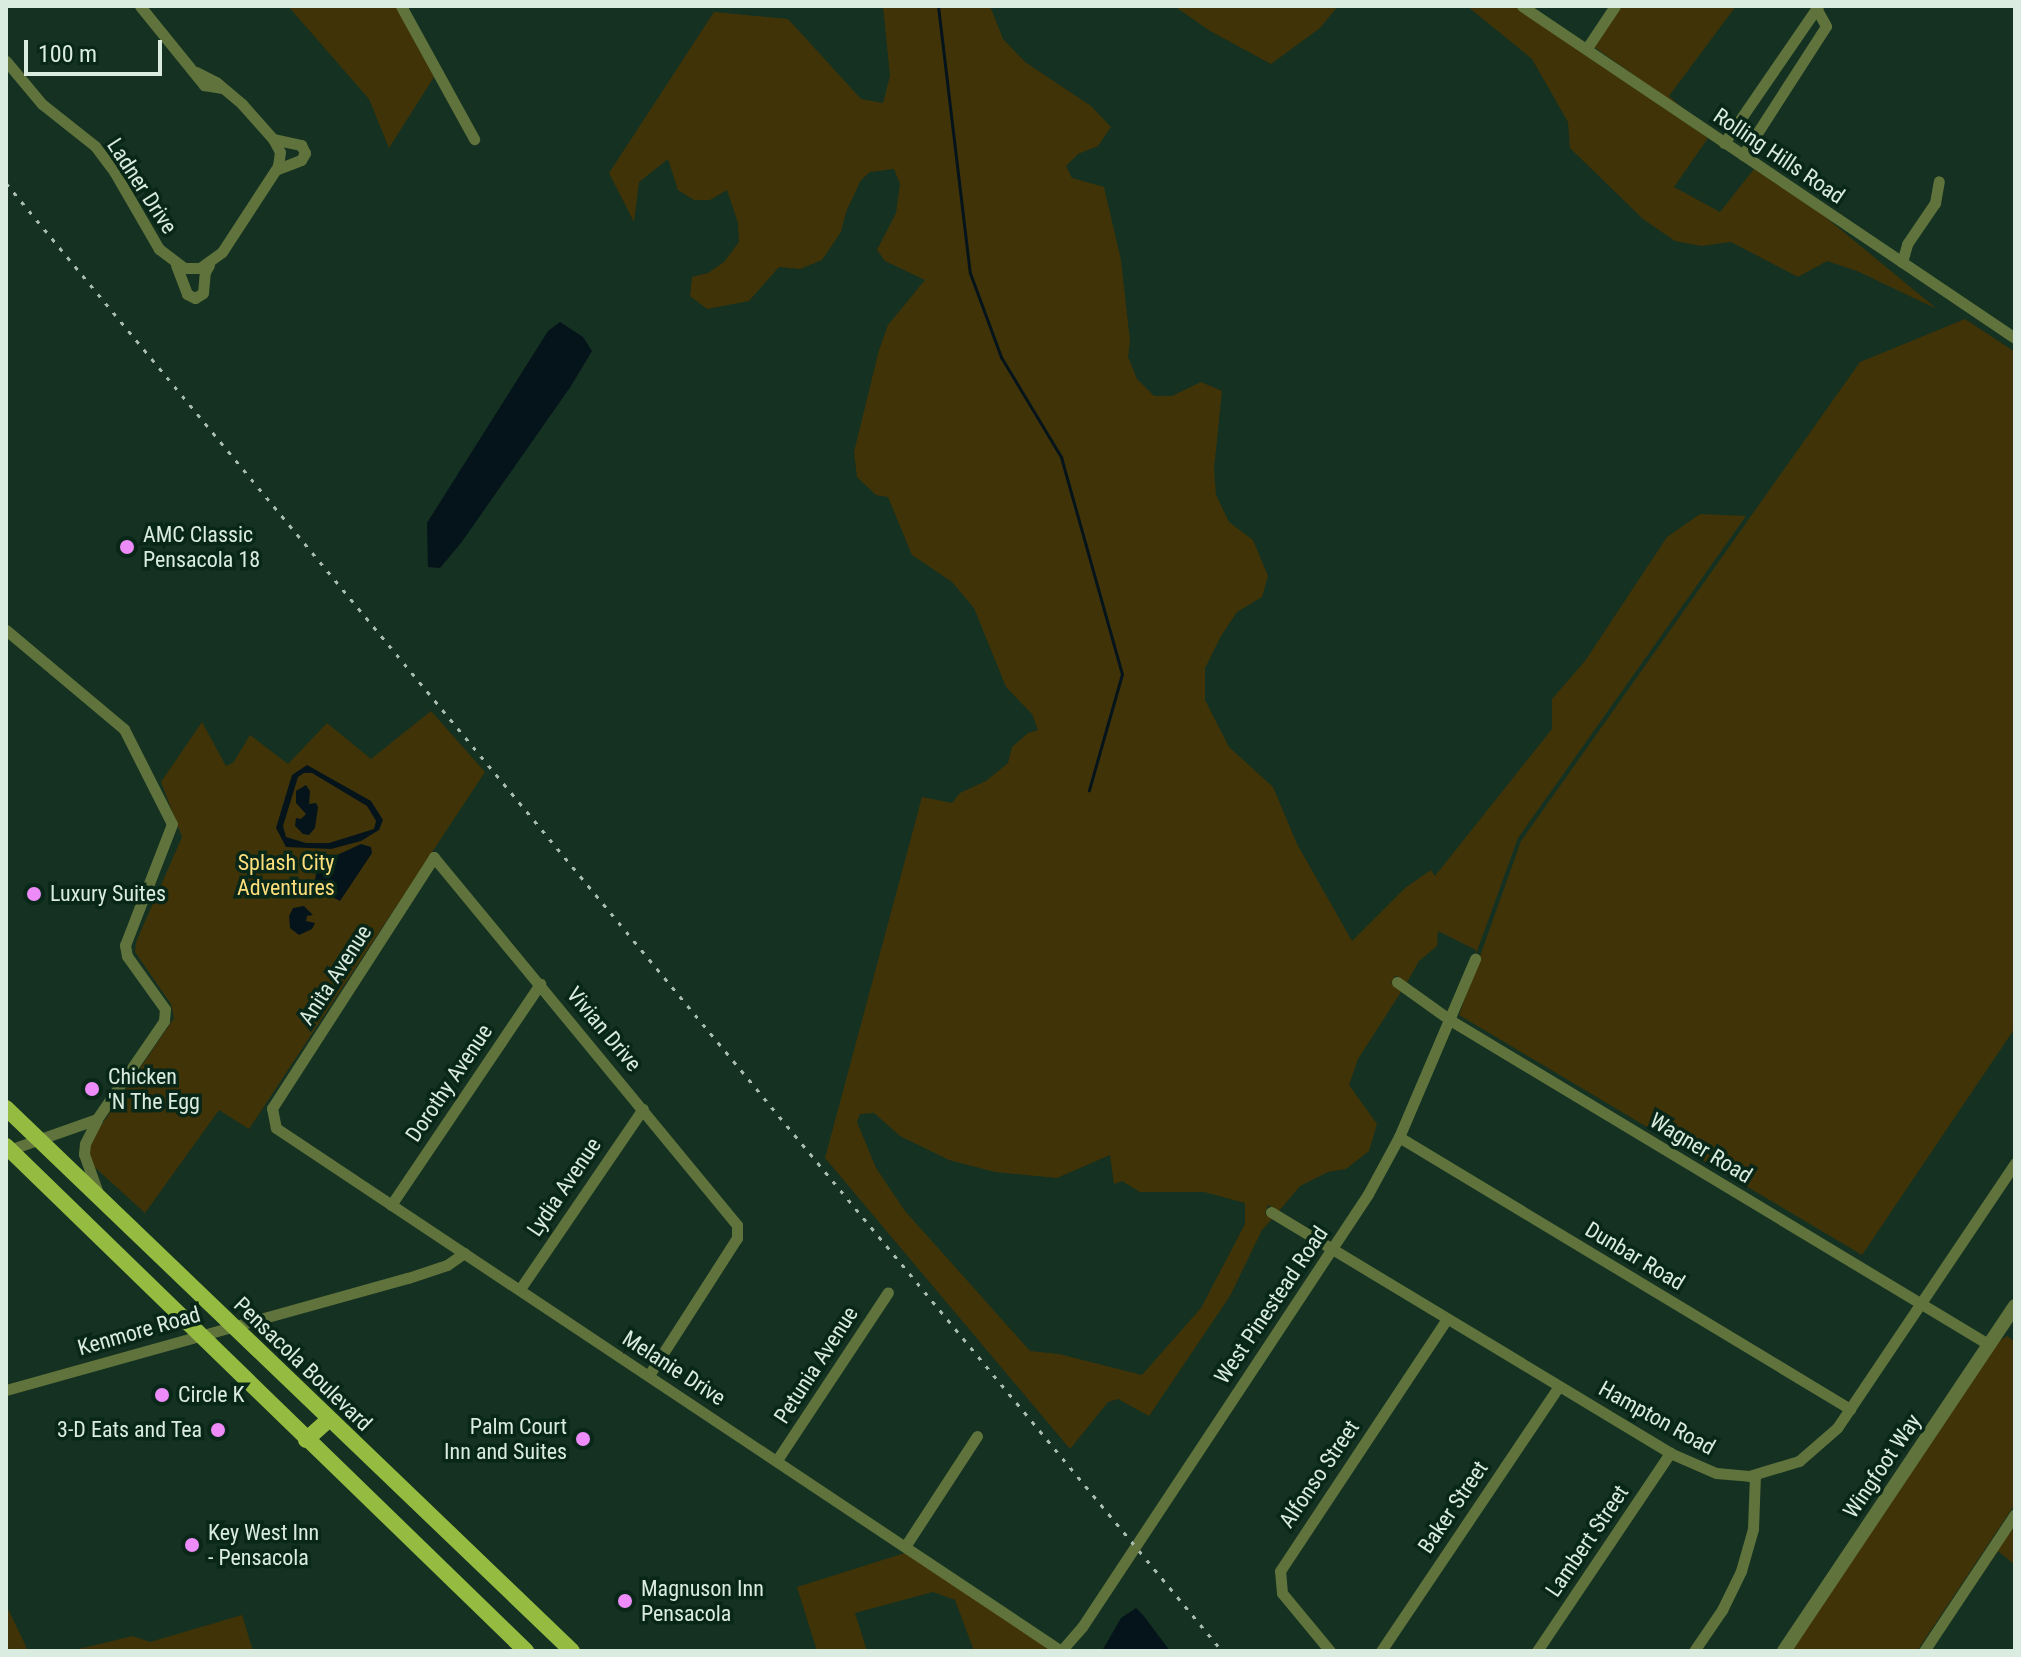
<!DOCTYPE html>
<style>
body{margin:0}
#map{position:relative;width:2021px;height:1657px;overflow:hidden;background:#143121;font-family:"Roboto Condensed",sans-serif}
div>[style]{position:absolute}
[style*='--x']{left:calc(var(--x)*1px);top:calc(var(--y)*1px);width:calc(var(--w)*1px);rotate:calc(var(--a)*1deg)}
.green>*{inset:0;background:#403308}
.water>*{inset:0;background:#05141a}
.stream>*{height:3px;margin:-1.5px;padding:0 1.5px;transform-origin:1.5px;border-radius:1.5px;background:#05141a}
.minor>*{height:11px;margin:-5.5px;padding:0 5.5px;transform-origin:5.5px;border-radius:5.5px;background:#60733c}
.tertiary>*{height:14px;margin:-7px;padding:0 7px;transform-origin:7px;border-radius:7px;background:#60733c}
.primary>*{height:16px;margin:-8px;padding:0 8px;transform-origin:8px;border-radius:8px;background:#95bc40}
.rail>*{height:3px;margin-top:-1.5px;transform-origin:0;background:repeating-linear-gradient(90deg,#a9bdb1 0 4px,transparent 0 12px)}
.dots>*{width:22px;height:22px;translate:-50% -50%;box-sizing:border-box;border:4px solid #092718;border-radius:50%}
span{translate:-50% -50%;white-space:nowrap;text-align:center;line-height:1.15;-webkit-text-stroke:7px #092718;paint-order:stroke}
.street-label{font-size:22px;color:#daebe0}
.poi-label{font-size:22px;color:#daebe0}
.left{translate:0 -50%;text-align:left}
.right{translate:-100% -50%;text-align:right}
.park-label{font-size:22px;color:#fdde7c}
.frame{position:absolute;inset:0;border:8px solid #daebe0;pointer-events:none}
.scale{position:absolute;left:24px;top:40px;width:138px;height:36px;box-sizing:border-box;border:4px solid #daebe0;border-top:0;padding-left:10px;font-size:24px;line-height:28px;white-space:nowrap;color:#daebe0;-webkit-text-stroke:6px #092718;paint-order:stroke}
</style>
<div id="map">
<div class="green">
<div style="clip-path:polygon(288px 6px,396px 6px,434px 77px,389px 148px,369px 99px)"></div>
<div style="clip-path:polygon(evenodd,883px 6px,990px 6px,1003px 39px,1025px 62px,1091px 106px,1111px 127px,1098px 146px,1078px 154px,1066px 166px,1072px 178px,1104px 187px,1121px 260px,1130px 341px,1128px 357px,1137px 379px,1154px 396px,1172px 396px,1201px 382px,1222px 391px,1214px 469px,1216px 495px,1229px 522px,1253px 540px,1268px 576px,1262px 597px,1237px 612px,1221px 636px,1205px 668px,1205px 700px,1229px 747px,1273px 787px,1297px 844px,1352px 941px,1405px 888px,1431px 870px,1435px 876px,1552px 729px,1552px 699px,1585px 661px,1667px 537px,1700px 514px,1746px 516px,1518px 838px,1476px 954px,1476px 950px,1438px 931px,1437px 946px,1419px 961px,1406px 984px,1396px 975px,1391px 983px,1401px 992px,1358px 1059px,1349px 1085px,1377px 1124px,1369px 1151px,1346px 1169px,1328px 1172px,1300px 1186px,1279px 1211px,1268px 1205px,1265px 1214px,1272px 1219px,1262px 1230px,1230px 1296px,1149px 1416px,1118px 1399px,1108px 1402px,1070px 1449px,825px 1158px,922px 797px,952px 803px,960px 793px,986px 781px,1008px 763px,1012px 747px,1028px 733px,1038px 730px,1032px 714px,1006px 687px,974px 608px,952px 582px,912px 555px,888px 497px,876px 495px,857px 477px,854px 452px,879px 350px,888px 325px,925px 280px,885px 261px,877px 250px,896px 213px,900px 184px,894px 169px,870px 172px,861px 180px,846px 212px,841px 232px,822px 260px,800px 269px,779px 267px,749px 301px,707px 309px,690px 296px,692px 277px,708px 273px,724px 262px,739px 242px,738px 223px,727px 190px,710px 200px,694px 200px,678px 190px,668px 159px,639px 182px,634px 222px,609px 173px,714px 12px,788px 19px,861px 99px,883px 103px,890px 76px,883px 6px,874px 1113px,900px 1136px,949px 1160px,995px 1172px,1057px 1178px,1110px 1155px,1114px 1184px,1122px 1181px,1140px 1192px,1204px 1192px,1245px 1203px,1245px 1224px,1201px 1308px,1142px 1375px,1059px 1354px,1030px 1351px,905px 1211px,876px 1168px,857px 1122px,860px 1114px,874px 1113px)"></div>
<div style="clip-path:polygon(1174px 6px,1338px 6px,1320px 28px,1271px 64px,1210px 31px)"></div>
<div style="clip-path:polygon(1467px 6px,1513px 6px,1708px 138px,1674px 187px,1720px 212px,1754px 169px,1823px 215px,1937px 309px,1857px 271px,1827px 261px,1798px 277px,1731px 242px,1701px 246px,1675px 241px,1643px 219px,1570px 148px,1568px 122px,1532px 59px)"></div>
<div style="clip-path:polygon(1621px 6px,1736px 6px,1669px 96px,1687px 112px,1594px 47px)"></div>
<div style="clip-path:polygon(1965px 319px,2015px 352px,2015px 1028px,1862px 1255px,1459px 1015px,1521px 841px,1860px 362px)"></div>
<div style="clip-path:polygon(431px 711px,485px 772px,249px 1129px,219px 1110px,145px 1213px,90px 1163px,89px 1156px,90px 1142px,174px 1018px,171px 1004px,135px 952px,136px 942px,182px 837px,161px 782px,202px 722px,226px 766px,233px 763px,250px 735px,288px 764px,327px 723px,371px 759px)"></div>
<div style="clip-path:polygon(2007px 1336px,2015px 1342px,2015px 1504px,1917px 1651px,1790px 1651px,1995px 1344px)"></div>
<div style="clip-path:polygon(2015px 1523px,2015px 1565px,1998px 1551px,1930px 1651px)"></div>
<div style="clip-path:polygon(908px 1552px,1053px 1651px,974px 1651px,955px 1600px,933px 1592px,855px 1613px,867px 1651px,817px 1651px,797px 1587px)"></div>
<div style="clip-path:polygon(6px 1605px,23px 1640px,28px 1651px,6px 1651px)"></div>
<div style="clip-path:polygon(242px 1615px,253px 1651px,70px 1651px,133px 1636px,150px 1642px)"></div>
</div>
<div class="water">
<div style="clip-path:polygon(560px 322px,583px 337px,592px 351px,571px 386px,461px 543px,440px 568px,428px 567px,427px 523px,548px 331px)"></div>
<div style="clip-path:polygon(evenodd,307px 765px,371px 801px,383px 820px,379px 830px,361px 841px,331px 849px,286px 847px,276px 828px,292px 775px,307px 765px,304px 773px,312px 773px,367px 806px,376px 821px,374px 829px,329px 843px,306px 843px,286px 837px,283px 826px,298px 777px,304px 773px)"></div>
<div style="clip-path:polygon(306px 785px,310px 791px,309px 804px,316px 803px,318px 807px,315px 828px,309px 835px,303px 834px,295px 826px,296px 818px,301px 819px,306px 814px,296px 803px,296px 791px)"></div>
<div style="clip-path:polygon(361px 844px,371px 847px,372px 853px,340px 901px,314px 888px,318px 858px,335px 856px)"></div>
<div style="clip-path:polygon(304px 906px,313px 915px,307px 916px,306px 921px,315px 923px,312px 929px,299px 935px,290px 928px,289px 916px,293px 908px)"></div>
<div style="clip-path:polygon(1136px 1608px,1143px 1615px,1170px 1651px,1102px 1651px,1121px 1618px)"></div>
</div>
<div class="stream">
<div style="--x:938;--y:6;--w:269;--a:83.2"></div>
<div style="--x:970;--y:273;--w:90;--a:69.7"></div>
<div style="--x:1001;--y:357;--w:117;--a:59"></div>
<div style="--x:1061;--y:457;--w:225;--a:74.3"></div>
<div style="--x:1122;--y:674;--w:121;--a:105.9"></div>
</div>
<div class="minor">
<div style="--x:140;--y:6;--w:102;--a:51"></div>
<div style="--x:204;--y:85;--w:17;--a:10"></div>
<div style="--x:401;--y:6;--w:152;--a:61.2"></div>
<div style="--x:1522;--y:6;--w:594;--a:33.96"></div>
<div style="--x:1587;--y:48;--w:50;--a:-56.3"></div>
<div style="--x:6;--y:61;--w:56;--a:50.1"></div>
<div style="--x:42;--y:104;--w:68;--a:38.4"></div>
<div style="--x:95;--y:146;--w:34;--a:53"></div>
<div style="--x:115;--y:173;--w:88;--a:59.9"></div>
<div style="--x:159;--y:249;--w:31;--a:37"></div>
<div style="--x:184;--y:268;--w:16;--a:0"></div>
<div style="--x:200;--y:268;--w:27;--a:-36"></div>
<div style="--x:222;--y:252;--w:103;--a:-56.9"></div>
<div style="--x:278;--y:166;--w:14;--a:-82"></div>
<div style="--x:280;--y:152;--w:15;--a:-118"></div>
<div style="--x:196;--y:72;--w:22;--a:27"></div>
<div style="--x:216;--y:82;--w:34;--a:40"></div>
<div style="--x:242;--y:104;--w:47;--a:48.5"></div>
<div style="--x:273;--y:139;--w:29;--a:12"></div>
<div style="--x:301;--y:145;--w:9;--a:63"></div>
<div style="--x:305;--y:153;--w:8;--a:120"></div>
<div style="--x:301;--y:160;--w:26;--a:159"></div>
<div style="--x:1724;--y:143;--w:166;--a:-55.5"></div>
<div style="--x:1743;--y:155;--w:153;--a:-57.2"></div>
<div style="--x:1826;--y:26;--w:21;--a:-119"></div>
<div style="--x:1902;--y:262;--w:19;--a:-74"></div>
<div style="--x:1907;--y:244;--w:50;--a:-55.7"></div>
<div style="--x:1935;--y:203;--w:22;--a:-80"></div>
<div style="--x:176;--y:265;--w:31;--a:69"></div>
<div style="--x:187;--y:294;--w:9;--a:27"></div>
<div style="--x:195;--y:298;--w:9;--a:-32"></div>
<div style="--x:203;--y:293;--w:21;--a:-85"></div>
<div style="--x:205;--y:272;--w:8;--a:-60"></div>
<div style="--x:6;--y:630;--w:154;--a:40"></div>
<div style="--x:124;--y:729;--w:106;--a:63.2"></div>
<div style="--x:172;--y:824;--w:130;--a:111.2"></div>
<div style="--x:125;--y:945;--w:11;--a:80"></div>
<div style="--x:127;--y:956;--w:65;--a:54.4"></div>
<div style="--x:165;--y:1009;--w:12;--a:95"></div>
<div style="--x:164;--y:1021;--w:119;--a:124.4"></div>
<div style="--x:97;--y:1119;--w:96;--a:160.6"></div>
<div style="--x:1397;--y:982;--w:65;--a:35.6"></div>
<div style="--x:1450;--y:1020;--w:628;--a:31.06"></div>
<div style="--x:97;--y:1120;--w:27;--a:117"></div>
<div style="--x:85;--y:1144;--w:10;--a:96"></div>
<div style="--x:84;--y:1154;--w:41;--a:70.3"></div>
<div style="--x:1399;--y:1137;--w:527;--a:31.09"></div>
<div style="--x:391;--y:1205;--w:267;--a:-56"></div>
<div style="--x:1271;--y:1212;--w:466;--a:31.1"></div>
<div style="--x:1670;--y:1453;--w:50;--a:23.5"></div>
<div style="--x:1716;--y:1473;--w:33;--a:5"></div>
<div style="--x:1749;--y:1476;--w:52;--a:-16.7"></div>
<div style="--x:1799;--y:1461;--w:50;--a:-41"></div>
<div style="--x:1837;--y:1428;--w:319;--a:-56.1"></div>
<div style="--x:520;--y:1289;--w:218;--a:-55.7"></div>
<div style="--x:649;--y:1375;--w:163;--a:-57.3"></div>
<div style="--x:737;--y:1238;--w:13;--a:-90"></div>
<div style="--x:737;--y:1225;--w:477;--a:-129.5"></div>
<div style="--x:434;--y:857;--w:299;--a:122.8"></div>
<div style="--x:272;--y:1108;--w:20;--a:79"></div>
<div style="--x:276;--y:1128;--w:943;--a:33.67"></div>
<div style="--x:6;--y:1390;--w:417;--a:-15.6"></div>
<div style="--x:408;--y:1278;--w:41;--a:-18.4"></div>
<div style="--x:447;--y:1265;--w:21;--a:-35"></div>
<div style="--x:777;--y:1460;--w:201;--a:-56.5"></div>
<div style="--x:906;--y:1545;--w:130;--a:-56.9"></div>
<div style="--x:1061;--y:1651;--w:32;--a:-49"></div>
<div style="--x:1082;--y:1627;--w:519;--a:-56.55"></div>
<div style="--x:1368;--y:1194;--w:65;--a:-61.5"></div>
<div style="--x:1399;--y:1137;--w:194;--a:-66.9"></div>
<div style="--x:1330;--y:1651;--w:75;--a:-129.6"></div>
<div style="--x:1282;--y:1593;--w:22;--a:-95"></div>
<div style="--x:1280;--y:1571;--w:302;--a:-56.5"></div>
<div style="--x:1381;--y:1651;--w:319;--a:-56.1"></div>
<div style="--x:1537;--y:1651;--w:239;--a:-56.1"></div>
<div style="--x:1694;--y:1651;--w:50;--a:-55.7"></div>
<div style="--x:1722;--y:1610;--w:43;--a:-64"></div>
<div style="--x:1741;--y:1571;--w:44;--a:-74.1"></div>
<div style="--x:1753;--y:1529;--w:54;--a:-87.9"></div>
<div style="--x:1924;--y:1651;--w:164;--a:-56.4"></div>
</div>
<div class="tertiary">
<div style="--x:1784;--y:1651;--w:415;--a:-56.2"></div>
</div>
<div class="primary">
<div style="--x:6;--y:1108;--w:784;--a:43.81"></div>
<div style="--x:6;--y:1146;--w:725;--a:44.16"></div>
<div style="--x:306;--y:1440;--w:31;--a:-42"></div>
</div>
<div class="rail">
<div style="--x:6;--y:183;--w:1906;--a:50.36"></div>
</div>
<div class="dots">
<div style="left:127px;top:547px;background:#ed8cf9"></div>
<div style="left:34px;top:894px;background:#ed8cf9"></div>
<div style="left:92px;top:1089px;background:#ed8cf9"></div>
<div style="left:162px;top:1395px;background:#ed8cf9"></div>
<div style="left:218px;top:1430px;background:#ed8cf9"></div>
<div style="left:583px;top:1439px;background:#ed8cf9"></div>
<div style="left:192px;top:1545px;background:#ed8cf9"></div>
<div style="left:625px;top:1601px;background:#ed8cf9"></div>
</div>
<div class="street-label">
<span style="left:1779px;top:156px;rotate:34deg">Rolling Hills Road</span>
<span style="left:142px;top:186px;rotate:57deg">Ladner Drive</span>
<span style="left:335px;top:975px;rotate:-57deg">Anita Avenue</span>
<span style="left:604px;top:1029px;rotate:50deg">Vivian Drive</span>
<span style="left:449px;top:1083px;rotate:-56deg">Dorothy Avenue</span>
<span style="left:1701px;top:1148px;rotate:31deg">Wagner Road</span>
<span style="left:564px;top:1187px;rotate:-56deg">Lydia Avenue</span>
<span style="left:1635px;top:1256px;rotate:31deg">Dunbar Road</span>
<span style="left:1271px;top:1305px;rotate:-56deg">West Pinestead Road</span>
<span style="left:139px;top:1331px;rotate:-16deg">Kenmore Road</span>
<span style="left:303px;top:1364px;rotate:44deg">Pensacola Boulevard</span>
<span style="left:816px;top:1365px;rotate:-57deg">Petunia Avenue</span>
<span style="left:674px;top:1368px;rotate:33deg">Melanie Drive</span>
<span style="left:1657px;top:1418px;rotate:29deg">Hampton Road</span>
<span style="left:1882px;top:1466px;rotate:-56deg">Wingfoot Way</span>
<span style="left:1319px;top:1474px;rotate:-56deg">Alfonso Street</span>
<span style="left:1453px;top:1507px;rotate:-56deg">Baker Street</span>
<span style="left:1587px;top:1541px;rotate:-56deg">Lambert Street</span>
</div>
<div class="poi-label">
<span class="left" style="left:143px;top:547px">AMC Classic<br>Pensacola 18</span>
<span class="left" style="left:50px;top:894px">Luxury Suites</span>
<span class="left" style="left:108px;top:1089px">Chicken<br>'N The Egg</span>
<span class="left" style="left:178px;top:1395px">Circle K</span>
<span class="right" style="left:567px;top:1439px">Palm Court<br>Inn and Suites</span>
<span class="right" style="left:202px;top:1430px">3-D Eats and Tea</span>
<span class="left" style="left:208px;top:1545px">Key West Inn<br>- Pensacola</span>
<span class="left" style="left:641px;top:1601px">Magnuson Inn<br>Pensacola</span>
</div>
<div class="park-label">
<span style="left:286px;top:875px">Splash City<br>Adventures</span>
</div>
<div class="frame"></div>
<div class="scale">100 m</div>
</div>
